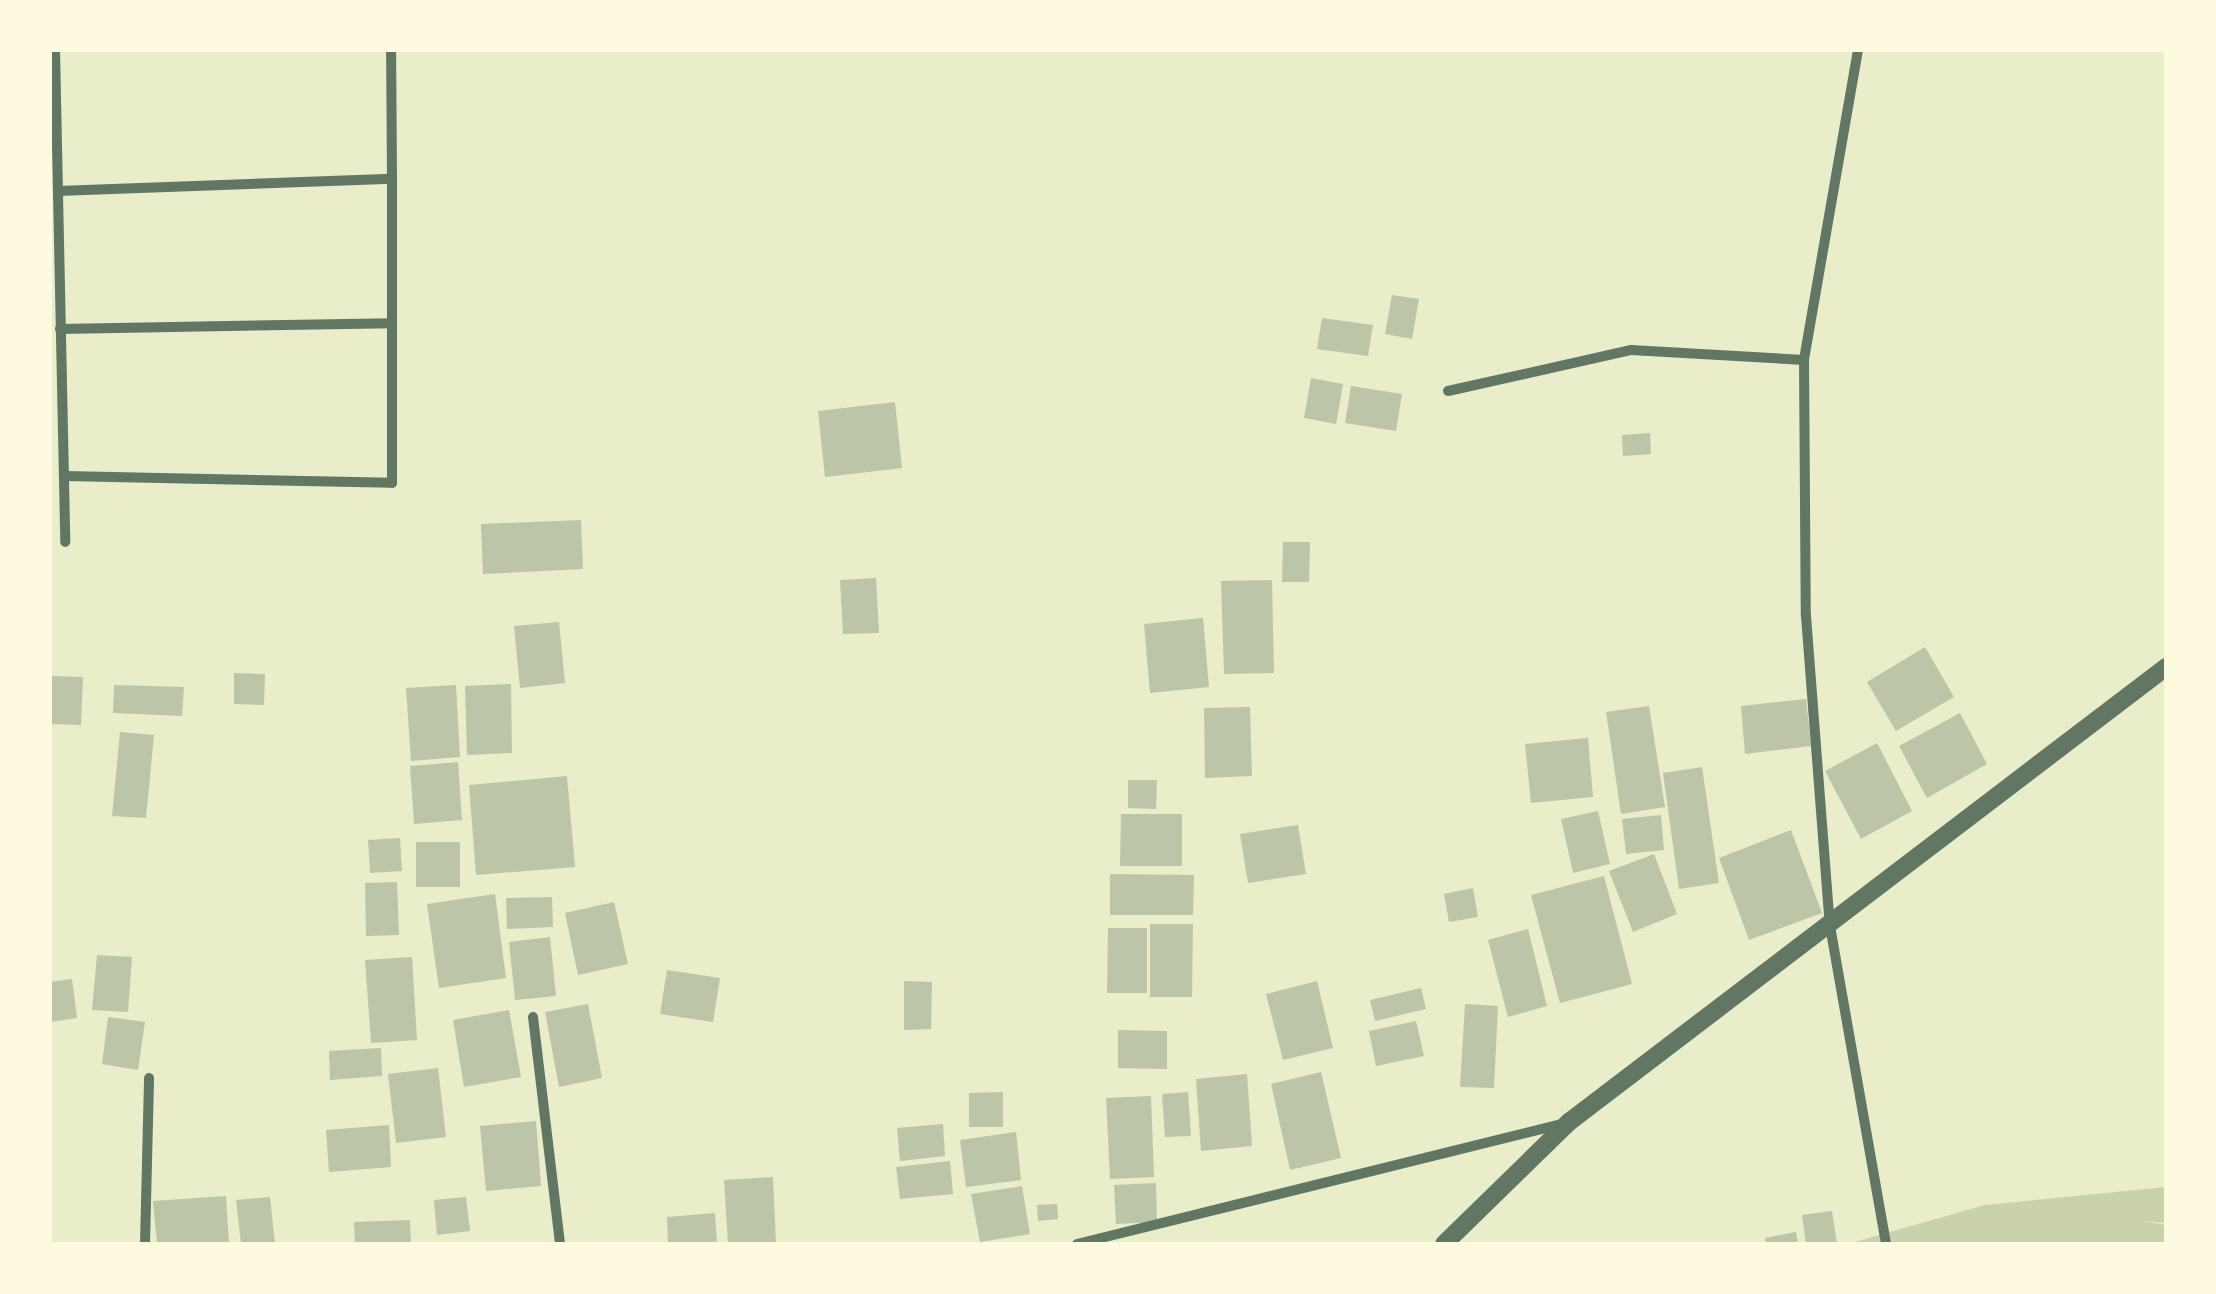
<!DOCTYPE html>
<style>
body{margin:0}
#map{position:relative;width:2216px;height:1294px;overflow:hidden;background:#e9edc9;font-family:"Archivo Narrow",sans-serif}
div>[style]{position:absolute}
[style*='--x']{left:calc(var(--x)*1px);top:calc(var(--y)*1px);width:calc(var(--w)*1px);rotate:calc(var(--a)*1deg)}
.green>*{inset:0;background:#cad2ad}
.building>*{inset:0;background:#bcc5a7}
.minor>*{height:10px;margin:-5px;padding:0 5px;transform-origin:5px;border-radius:5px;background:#617663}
.tertiary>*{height:18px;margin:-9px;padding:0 9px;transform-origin:9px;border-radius:9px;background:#617663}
span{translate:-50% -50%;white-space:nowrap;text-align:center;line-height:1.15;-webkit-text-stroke:8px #fefae0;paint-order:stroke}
.frame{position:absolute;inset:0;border:52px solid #fefae0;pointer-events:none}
</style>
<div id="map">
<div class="green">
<div style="clip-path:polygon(2166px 1187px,2166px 1223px,2141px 1221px,2166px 1225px,2166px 1244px,1848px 1244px,1985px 1205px)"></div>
</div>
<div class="building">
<div style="clip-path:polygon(1392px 295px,1419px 299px,1412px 339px,1385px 334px)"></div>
<div style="clip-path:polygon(1322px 318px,1373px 325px,1368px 356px,1317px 349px)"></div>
<div style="clip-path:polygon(1311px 378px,1343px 384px,1336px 424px,1304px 418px)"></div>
<div style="clip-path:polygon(1351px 386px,1402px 394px,1396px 431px,1345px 423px)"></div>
<div style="clip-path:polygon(895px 402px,902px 468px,825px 477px,818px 411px)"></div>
<div style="clip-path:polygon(1650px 433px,1651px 454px,1623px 456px,1622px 435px)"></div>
<div style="clip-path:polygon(581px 520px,583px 569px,483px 574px,481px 524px)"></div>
<div style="clip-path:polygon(1283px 542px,1310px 542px,1309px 582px,1282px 582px)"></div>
<div style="clip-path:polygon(876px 578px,879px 633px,843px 634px,840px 580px)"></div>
<div style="clip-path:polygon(1272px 580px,1274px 673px,1224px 674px,1221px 581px)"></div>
<div style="clip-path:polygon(1203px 618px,1209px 687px,1150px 693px,1144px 624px)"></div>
<div style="clip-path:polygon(559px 622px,565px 683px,520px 688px,514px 626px)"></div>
<div style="clip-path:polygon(1925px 647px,1954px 697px,1896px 731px,1867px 682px)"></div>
<div style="clip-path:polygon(234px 673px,265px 674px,264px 705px,234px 704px)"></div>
<div style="clip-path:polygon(51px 676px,83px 677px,81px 725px,50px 724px)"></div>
<div style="clip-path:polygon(511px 684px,512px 753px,467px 755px,465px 686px)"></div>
<div style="clip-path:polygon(114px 685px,184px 687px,182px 716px,113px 713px)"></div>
<div style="clip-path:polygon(456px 685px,460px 757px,411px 761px,406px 688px)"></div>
<div style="clip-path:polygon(1806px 699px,1811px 746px,1745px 754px,1741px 706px)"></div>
<div style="clip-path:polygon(1649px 706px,1665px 807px,1621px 814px,1606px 712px)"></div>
<div style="clip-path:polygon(1250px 707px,1252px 776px,1205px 778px,1204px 708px)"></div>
<div style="clip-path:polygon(1960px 713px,1987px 764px,1927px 798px,1899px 746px)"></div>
<div style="clip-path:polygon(120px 732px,154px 735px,146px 818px,112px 816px)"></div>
<div style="clip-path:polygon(1588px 738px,1593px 797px,1531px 803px,1525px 744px)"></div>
<div style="clip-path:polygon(1877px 743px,1912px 811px,1861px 839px,1825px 771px)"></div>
<div style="clip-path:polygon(458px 762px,462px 820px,414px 824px,410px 766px)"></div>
<div style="clip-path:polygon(1702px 767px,1719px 883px,1679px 889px,1663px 773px)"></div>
<div style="clip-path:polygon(567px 776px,575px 867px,476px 875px,469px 785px)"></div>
<div style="clip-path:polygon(1128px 780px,1157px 780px,1156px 809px,1128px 808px)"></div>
<div style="clip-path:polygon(1598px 811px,1610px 864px,1573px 873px,1561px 819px)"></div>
<div style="clip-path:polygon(1121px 814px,1182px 814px,1182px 866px,1120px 866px)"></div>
<div style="clip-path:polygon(1661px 815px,1664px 850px,1626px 854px,1622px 819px)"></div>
<div style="clip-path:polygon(1298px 825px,1306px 874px,1248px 883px,1240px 834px)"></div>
<div style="clip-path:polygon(1791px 830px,1822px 913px,1749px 940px,1719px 858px)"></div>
<div style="clip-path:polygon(400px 838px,402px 871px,370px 873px,368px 840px)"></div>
<div style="clip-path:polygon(416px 842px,460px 842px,460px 887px,416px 887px)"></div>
<div style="clip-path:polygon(1654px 854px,1677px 914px,1633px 932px,1609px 871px)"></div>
<div style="clip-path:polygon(1110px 874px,1194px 875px,1193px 915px,1110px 915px)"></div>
<div style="clip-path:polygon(1604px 876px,1632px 984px,1560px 1003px,1531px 895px)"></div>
<div style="clip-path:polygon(397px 882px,399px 935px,366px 936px,365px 883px)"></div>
<div style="clip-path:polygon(1473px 888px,1478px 917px,1449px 922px,1444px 894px)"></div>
<div style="clip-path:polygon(495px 894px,506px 978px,439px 988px,427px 904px)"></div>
<div style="clip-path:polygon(552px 897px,553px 927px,507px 929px,506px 898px)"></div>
<div style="clip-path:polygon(614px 902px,628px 964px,578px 975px,565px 913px)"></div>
<div style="clip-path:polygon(1150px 924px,1193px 924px,1192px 997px,1150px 997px)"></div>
<div style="clip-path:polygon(1108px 928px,1147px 928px,1147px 993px,1107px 993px)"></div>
<div style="clip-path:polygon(1528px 929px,1547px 1006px,1508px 1017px,1488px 940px)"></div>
<div style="clip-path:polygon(550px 937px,556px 996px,515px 1000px,509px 942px)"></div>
<div style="clip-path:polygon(97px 955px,132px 957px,128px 1012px,92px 1010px)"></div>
<div style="clip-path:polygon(412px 957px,417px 1040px,371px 1043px,365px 960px)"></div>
<div style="clip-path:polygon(667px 970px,720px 978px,713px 1022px,660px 1014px)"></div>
<div style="clip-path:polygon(72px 979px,77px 1018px,50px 1022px,50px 982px)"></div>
<div style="clip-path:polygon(904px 981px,932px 982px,931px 1029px,904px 1030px)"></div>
<div style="clip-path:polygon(1317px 981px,1333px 1048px,1283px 1060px,1266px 994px)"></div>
<div style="clip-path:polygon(1421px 988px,1426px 1009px,1375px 1021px,1370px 1000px)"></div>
<div style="clip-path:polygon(588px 1004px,602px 1078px,559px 1087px,545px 1012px)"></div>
<div style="clip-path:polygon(1465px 1004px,1498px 1006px,1494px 1088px,1460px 1087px)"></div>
<div style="clip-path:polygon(509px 1010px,521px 1077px,464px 1087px,453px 1020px)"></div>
<div style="clip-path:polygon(108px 1017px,145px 1022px,138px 1070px,102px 1064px)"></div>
<div style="clip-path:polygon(1416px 1021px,1424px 1056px,1376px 1066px,1369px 1031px)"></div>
<div style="clip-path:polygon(1118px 1030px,1167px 1031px,1167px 1069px,1118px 1068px)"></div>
<div style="clip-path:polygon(381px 1048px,382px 1076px,330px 1080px,329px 1051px)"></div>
<div style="clip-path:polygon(438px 1068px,446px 1137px,396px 1143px,388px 1074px)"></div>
<div style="clip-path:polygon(1321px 1072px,1341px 1158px,1290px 1170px,1271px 1084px)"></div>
<div style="clip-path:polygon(1247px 1074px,1252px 1146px,1201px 1151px,1196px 1079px)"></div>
<div style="clip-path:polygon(1003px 1092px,1003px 1127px,969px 1127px,969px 1093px)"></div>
<div style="clip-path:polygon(1188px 1092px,1191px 1136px,1165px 1137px,1162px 1094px)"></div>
<div style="clip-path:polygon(1151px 1096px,1154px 1177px,1110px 1179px,1106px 1098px)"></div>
<div style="clip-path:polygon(536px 1121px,541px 1186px,486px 1191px,480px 1126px)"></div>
<div style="clip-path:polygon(943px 1124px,945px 1156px,900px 1161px,897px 1128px)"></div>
<div style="clip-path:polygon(389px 1125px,391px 1167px,329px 1172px,326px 1130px)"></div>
<div style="clip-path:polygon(1016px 1132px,1021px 1180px,966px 1187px,960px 1140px)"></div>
<div style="clip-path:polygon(950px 1161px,953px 1194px,900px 1199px,896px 1167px)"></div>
<div style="clip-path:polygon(773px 1177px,776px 1243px,728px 1244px,724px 1180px)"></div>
<div style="clip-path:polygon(1156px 1183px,1157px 1222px,1116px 1224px,1114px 1185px)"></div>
<div style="clip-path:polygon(1022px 1186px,1030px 1234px,980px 1242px,971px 1194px)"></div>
<div style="clip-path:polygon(226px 1196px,229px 1244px,157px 1244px,153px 1201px)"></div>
<div style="clip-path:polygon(270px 1197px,275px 1244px,241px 1244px,236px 1200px)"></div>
<div style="clip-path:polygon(466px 1197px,470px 1231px,437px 1235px,434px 1200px)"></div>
<div style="clip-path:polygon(1057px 1204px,1058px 1219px,1038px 1221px,1037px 1205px)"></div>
<div style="clip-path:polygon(1832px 1211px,1837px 1244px,1806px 1244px,1802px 1215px)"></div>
<div style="clip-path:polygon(715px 1213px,717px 1244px,668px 1244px,667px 1217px)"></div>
<div style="clip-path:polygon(410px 1220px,411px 1244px,355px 1244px,354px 1222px)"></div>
<div style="clip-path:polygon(1796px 1232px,1798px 1244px,1766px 1244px,1765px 1238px)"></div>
</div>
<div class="minor">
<div style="--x:55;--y:50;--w:492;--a:88.8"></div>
<div style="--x:1858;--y:50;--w:315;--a:99.9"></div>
<div style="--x:1804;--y:360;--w:256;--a:89.6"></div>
<div style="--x:1806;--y:616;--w:311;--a:85.6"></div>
<div style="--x:1830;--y:926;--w:323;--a:80"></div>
<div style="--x:58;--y:191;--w:334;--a:-2.1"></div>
<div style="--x:392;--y:179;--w:129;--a:-90.4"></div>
<div style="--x:60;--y:329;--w:332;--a:-1"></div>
<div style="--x:1448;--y:391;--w:188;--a:-12.6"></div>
<div style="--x:1631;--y:350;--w:173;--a:3.3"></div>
<div style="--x:64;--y:476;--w:328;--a:1.2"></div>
<div style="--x:392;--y:483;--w:304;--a:-90"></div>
<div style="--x:533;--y:1017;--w:229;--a:83.2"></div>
<div style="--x:145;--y:1244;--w:166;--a:-88.6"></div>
<div style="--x:1077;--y:1244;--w:500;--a:-13.9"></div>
</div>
<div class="tertiary">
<div style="--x:1444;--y:1244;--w:175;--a:-44.3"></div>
<div style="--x:1569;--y:1122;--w:751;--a:-37.31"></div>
</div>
<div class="frame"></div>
</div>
